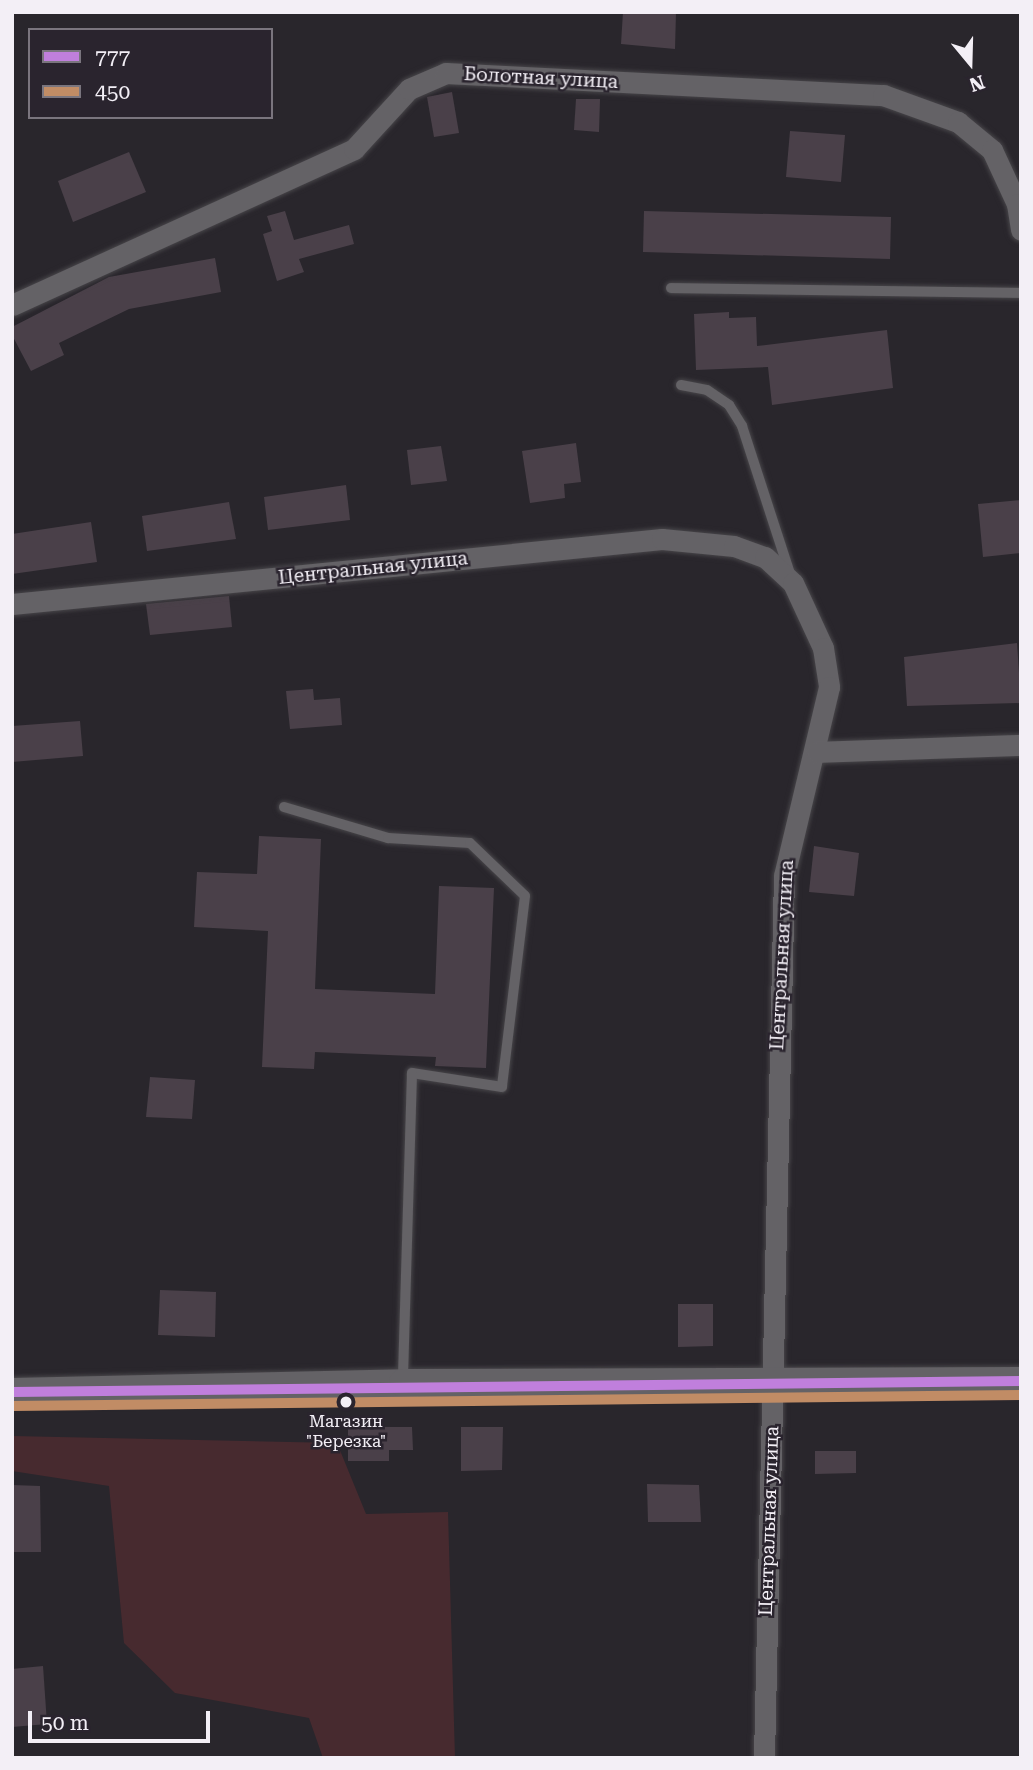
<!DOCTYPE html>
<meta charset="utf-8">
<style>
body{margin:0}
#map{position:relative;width:1033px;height:1770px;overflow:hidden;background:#29262c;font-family:"Roboto Serif",serif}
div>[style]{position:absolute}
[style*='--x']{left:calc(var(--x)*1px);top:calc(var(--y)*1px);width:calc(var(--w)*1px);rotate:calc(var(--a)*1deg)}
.green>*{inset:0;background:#472a2f}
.building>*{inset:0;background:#4a4049}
.roads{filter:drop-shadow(0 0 2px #474549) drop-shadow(0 0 2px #474549)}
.service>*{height:10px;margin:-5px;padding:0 5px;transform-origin:5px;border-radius:5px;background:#646266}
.minor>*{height:21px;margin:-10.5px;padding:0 10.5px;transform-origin:10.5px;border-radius:10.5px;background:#646266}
.tertiary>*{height:28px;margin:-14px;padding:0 14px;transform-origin:14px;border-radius:14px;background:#646266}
.bus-1>*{height:10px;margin:-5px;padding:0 5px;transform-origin:5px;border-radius:5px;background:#c07fdc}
.bus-2>*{height:10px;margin:-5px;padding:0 5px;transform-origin:5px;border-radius:5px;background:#c18c65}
.dots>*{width:19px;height:19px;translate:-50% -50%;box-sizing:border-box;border:4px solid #2a242e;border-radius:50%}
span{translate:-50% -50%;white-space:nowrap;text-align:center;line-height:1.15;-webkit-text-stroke:5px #2a242e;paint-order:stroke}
.bus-label{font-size:17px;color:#f3eff6}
.street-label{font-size:19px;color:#f3eff6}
.frame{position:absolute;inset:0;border:14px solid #f3eff6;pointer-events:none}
.legend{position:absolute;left:28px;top:28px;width:245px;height:91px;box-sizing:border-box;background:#2a242e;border:2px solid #7a757e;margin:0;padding:9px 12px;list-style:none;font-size:21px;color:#f3eff6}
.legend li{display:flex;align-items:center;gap:14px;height:35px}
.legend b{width:35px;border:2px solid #7a757e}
.north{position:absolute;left:935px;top:28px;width:70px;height:70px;-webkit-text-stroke:5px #2a242e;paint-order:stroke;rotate:161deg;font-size:19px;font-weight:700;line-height:28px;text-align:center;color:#f3eff6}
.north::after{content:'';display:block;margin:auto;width:24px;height:32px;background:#f3eff6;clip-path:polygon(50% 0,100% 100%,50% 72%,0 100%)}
.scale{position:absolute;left:28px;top:1711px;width:182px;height:32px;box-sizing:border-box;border:4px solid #f3eff6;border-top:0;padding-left:9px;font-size:21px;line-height:24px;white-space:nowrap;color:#f3eff6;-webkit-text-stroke:5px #2a242e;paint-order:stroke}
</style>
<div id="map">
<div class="green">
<div style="clip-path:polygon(12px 1436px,337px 1443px,366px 1514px,448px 1512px,455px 1758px,323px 1758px,309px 1718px,175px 1693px,124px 1643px,109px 1486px,12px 1471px)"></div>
</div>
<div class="building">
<div style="clip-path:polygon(623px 12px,676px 12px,675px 49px,621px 44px)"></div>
<div style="clip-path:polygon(452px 92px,459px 133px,434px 137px,427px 97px)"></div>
<div style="clip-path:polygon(576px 99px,600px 99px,599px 132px,574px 130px)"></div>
<div style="clip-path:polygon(790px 131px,845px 135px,841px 182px,786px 177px)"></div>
<div style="clip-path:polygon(129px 152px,146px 192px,73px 222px,58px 181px)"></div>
<div style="clip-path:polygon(285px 211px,294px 240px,349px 225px,354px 244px,299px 259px,304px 272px,277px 281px,263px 234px,272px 231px,267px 216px)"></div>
<div style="clip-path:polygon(644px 211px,891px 217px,890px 259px,643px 252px)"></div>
<div style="clip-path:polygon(215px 258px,221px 292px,129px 309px,59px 343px,64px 355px,31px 371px,12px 335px,12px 327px,109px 277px)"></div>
<div style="clip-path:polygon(729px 312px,729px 318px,756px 317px,757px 346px,887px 330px,893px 388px,772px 405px,768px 367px,696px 370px,694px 314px)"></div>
<div style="clip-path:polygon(576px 443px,581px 482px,564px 484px,565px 498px,530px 503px,522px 451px)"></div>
<div style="clip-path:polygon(441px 446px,447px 481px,411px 485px,407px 450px)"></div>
<div style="clip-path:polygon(346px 485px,350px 520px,268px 530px,264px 497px)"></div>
<div style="clip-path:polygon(1021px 500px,1021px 553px,983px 557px,978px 504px)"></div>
<div style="clip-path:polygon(229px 502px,236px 539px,147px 551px,142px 516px)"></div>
<div style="clip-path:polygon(91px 522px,97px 562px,12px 574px,12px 534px)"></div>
<div style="clip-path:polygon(229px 596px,232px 627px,150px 635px,146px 604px)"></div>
<div style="clip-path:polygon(1017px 643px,1021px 703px,907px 706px,904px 657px)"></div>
<div style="clip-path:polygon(313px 689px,314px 700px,340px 698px,342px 725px,290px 729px,286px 691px)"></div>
<div style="clip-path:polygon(80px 721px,83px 756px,12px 762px,12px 726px)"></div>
<div style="clip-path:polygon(259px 836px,321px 839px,315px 989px,435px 994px,439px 886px,494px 888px,486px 1068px,435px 1066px,436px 1057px,315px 1052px,314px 1069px,262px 1067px,268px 931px,194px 927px,197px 872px,257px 874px)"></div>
<div style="clip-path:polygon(814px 846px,859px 853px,854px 896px,809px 892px)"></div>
<div style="clip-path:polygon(150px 1077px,195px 1080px,192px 1119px,146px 1117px)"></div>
<div style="clip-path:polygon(160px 1290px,216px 1292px,215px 1337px,158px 1335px)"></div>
<div style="clip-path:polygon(678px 1304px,713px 1304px,713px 1346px,678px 1347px)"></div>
<div style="clip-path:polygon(348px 1427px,412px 1427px,413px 1450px,389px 1450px,389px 1461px,348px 1461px)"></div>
<div style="clip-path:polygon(461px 1427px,503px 1427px,502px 1470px,461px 1471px)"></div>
<div style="clip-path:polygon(815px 1451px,856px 1451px,856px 1473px,815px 1474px)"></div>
<div style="clip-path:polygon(647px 1484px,699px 1485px,701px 1522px,648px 1522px)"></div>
<div style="clip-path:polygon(12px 1485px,40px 1486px,41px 1552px,12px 1552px)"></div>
<div style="clip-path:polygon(43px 1666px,47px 1724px,12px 1727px,12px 1669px)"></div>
</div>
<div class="roads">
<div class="service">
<div style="--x:671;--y:288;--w:350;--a:0.8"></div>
<div style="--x:681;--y:385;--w:26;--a:11"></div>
<div style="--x:707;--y:390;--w:27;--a:34"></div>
<div style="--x:729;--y:405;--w:25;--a:58"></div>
<div style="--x:742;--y:426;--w:156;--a:72"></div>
<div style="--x:284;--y:807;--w:109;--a:16.6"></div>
<div style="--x:388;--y:838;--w:82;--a:3.5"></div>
<div style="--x:470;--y:843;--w:76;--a:43.9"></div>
<div style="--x:525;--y:896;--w:192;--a:96.9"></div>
<div style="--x:502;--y:1087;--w:91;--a:-171.2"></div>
<div style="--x:412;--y:1073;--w:310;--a:91.7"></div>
</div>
<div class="minor">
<div style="--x:12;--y:305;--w:376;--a:-24.5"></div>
<div style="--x:354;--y:149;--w:81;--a:-47.5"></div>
<div style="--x:409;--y:89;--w:40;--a:-23.4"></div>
<div style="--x:446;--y:73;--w:438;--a:2.9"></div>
<div style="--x:883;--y:95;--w:80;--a:19.8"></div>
<div style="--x:958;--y:122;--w:44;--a:39.5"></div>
<div style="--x:992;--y:150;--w:60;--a:65.2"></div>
<div style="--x:1017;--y:204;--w:26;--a:81"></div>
<div style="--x:12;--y:604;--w:653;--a:-5.71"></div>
<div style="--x:662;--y:539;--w:72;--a:5.6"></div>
<div style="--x:734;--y:546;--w:33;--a:20"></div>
<div style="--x:765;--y:557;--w:38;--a:43"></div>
<div style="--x:793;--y:583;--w:72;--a:65.2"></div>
<div style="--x:823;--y:648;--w:39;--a:81"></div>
<div style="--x:829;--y:687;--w:194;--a:103.4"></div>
<div style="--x:784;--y:876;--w:882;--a:91.3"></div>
<div style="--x:817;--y:752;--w:204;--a:-2"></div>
</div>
<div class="tertiary">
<div style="--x:12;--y:1392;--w:391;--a:-1.3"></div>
<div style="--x:403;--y:1383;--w:618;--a:-0.19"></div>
</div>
</div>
<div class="bus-1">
<div style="--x:12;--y:1392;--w:1009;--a:-0.62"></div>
</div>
<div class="bus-2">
<div style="--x:12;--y:1406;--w:1009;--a:-0.62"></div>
</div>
<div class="dots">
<div style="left:346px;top:1402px;background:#f3eff6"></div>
</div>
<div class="bus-label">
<span style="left:346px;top:1432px">Магазин<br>"Березка"</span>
</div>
<div class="street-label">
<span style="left:541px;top:78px;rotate:3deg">Болотная улица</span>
<span style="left:373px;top:568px;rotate:-6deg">Центральная улица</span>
<span style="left:782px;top:955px;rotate:-87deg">Центральная улица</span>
<span style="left:769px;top:1521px;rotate:-88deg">Центральная улица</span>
</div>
<div class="frame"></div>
<ul class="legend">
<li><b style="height:9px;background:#c07fdc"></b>777</li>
<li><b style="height:9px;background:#c18c65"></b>450</li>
</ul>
<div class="north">N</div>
<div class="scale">50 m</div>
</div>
